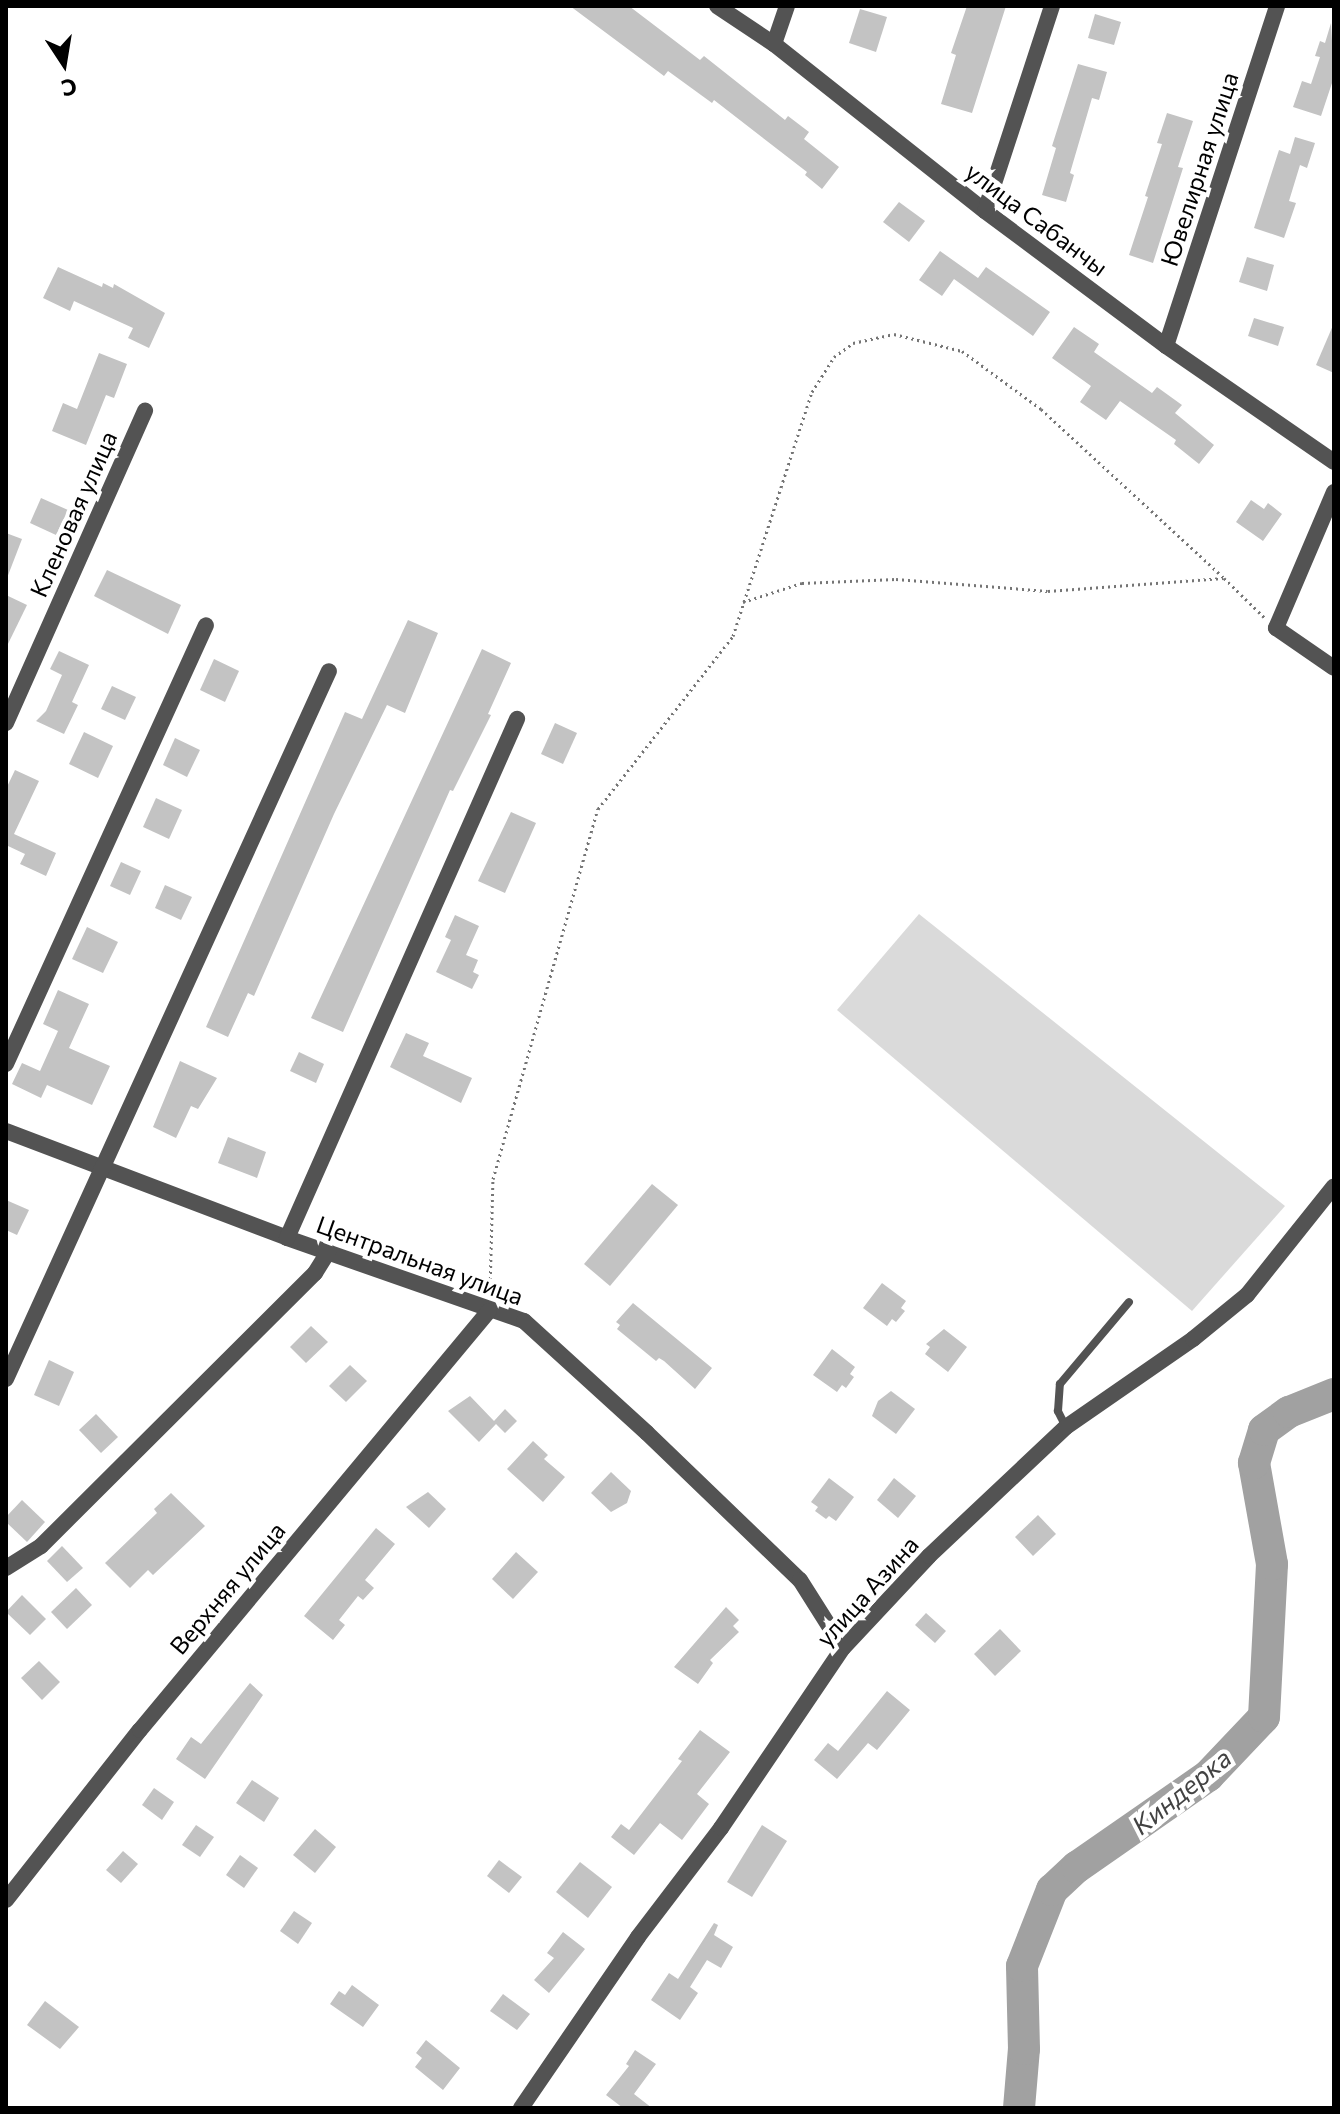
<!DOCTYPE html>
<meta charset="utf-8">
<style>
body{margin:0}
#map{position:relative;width:1340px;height:2114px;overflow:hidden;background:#fff;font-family:Commissioner,sans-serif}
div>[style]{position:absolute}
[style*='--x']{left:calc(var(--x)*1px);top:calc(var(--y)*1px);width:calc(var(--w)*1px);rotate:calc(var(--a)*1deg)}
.green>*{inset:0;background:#dadada}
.river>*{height:32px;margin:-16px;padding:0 16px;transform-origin:16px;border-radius:16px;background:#a1a1a1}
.building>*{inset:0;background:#c3c3c3}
.path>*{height:3px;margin-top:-1.5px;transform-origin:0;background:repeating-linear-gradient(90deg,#757575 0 2px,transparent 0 6px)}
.service>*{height:8px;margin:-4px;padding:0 4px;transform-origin:4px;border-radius:4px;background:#535353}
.minor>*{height:16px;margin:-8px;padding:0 8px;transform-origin:8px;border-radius:8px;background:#535353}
.tertiary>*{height:16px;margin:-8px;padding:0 8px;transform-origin:8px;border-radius:8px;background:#535353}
span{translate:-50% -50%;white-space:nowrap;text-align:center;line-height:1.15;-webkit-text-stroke:8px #fff;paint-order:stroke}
.street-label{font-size:24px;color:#000}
.water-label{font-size:26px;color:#424242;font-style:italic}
.frame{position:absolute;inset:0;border:8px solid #000;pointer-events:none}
.north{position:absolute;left:24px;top:24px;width:80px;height:80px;-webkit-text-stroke:6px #fff;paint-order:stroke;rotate:168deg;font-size:22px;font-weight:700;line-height:32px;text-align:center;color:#000}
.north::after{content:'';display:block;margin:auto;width:28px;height:36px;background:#000;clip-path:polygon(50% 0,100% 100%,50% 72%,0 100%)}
</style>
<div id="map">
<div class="green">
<div style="clip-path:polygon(919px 914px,1285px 1206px,1192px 1311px,837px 1010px)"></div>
</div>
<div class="river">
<div style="--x:1019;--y:2108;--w:59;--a:-85.2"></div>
<div style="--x:1024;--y:2049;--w:83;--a:-91.4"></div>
<div style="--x:1022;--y:1966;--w:82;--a:-68.5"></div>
<div style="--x:1052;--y:1890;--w:34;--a:-43"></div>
<div style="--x:1077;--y:1867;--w:160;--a:-34.8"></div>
<div style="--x:1208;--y:1776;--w:81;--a:-46.5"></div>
<div style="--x:1264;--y:1717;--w:153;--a:-87"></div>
<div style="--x:1272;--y:1564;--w:103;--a:-100.1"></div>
<div style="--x:1254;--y:1463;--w:34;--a:-73"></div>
<div style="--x:1264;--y:1430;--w:31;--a:-36"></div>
<div style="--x:1289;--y:1412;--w:48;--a:-21.8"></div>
</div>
<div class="building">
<div style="clip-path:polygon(570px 6px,629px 6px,700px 60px,704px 56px,785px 120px,788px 116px,809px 132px,804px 139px,839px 167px,822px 189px,805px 175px,807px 172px,714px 100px,712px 103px,668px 71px,664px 76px)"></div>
<div style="clip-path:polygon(967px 6px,1006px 6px,972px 113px,941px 104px,956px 55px,951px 53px)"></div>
<div style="clip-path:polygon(860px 9px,887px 17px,876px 52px,849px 43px)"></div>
<div style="clip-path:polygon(1095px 14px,1121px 22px,1114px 45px,1088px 38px)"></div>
<div style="clip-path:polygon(1331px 23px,1334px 77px,1321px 116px,1293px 107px,1302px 81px,1311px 84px,1320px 57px,1315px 56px,1320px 41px,1325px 43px)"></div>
<div style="clip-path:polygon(1078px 64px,1107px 72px,1099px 100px,1092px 98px,1070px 173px,1074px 175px,1066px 202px,1042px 195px,1056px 148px,1052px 146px)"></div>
<div style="clip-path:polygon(1167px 113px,1193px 121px,1178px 167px,1183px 168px,1153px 263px,1129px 255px,1148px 197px,1145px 196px,1162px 144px,1157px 143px)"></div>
<div style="clip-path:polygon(1295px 137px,1315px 143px,1307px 168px,1300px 165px,1289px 201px,1296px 203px,1284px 238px,1254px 228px,1279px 150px,1290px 154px)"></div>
<div style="clip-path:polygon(899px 202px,925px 221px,909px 242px,883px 222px)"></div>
<div style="clip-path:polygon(940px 251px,978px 278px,986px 267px,1050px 312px,1033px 336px,954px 279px,942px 296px,919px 280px)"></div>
<div style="clip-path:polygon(1247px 257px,1274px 265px,1267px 291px,1239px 282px)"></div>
<div style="clip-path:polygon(58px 267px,102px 287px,103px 283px,113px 288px,114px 284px,165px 313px,149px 348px,128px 338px,133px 328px,74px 301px,70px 311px,43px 298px)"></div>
<div style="clip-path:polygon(1254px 318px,1284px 327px,1278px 346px,1248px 336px)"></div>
<div style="clip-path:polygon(1334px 323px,1334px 373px,1316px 365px)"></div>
<div style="clip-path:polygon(1074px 327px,1099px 344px,1094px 352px,1152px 393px,1157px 387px,1182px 405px,1175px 413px,1214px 445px,1199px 464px,1174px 444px,1176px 440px,1120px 401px,1106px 420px,1080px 402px,1091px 386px,1052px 358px)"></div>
<div style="clip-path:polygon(99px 353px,127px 364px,114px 398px,106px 395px,86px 445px,52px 431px,63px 403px,77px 409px)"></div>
<div style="clip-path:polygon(41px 498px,68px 510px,56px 535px,30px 523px)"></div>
<div style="clip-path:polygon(1251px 500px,1264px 509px,1268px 503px,1282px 514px,1263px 541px,1236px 522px)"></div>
<div style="clip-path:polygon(6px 533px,22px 539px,7px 578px,6px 577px)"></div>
<div style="clip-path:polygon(107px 570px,181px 605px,168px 634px,94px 596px)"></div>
<div style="clip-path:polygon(6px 595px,27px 605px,6px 648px)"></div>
<div style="clip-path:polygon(408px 620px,438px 633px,405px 713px,387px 705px,334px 814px,254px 996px,248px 993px,228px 1037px,206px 1027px,345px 712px,362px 719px)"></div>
<div style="clip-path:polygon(482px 649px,511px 663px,488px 714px,491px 715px,453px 791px,450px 790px,343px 1032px,311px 1018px)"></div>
<div style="clip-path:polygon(59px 651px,89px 665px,72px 702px,78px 705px,64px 734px,36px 721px,46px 711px,62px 675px,50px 669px)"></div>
<div style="clip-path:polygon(214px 659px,239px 671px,225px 702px,200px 690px)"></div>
<div style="clip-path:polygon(112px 686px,136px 697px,125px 720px,101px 709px)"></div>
<div style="clip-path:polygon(555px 723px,577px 733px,563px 764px,541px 754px)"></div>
<div style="clip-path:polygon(84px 732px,113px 746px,98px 778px,69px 764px)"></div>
<div style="clip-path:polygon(175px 738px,200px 750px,187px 777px,163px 765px)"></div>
<div style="clip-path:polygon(15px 770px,39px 781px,14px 834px,56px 853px,46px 876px,20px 864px,25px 854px,8px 846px,6px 850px,6px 789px)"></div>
<div style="clip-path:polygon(156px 798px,182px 810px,169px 839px,143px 827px)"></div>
<div style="clip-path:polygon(511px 812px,536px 823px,505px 893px,478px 881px)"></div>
<div style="clip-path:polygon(121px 862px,141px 871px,130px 895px,110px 886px)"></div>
<div style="clip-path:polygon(165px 885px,192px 897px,181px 920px,155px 908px)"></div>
<div style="clip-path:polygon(455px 915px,479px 926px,466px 955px,478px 960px,473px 972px,479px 975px,472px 989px,436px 972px,451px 940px,445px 937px)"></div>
<div style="clip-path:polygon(87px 927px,118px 942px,103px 973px,72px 959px)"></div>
<div style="clip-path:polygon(58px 990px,89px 1004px,69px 1048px,110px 1066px,92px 1105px,47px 1085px,41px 1098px,12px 1084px,22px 1063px,40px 1071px,58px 1031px,43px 1024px)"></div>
<div style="clip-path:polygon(406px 1033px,429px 1043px,423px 1056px,472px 1078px,461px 1103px,390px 1067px)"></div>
<div style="clip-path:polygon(299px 1052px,324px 1064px,316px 1083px,290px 1071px)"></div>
<div style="clip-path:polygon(180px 1061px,217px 1078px,198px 1109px,191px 1106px,176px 1138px,153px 1127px)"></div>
<div style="clip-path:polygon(228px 1137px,266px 1152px,257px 1178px,218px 1163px)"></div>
<div style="clip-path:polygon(652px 1184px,678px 1205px,610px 1286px,584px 1264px)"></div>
<div style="clip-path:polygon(6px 1200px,29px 1210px,17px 1235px,6px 1230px)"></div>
<div style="clip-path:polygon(882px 1283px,906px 1301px,901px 1308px,905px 1311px,896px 1322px,892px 1319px,887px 1326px,863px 1308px)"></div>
<div style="clip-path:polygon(633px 1303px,712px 1368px,695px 1389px,664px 1361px,659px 1358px,656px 1361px,617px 1329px,620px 1325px,616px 1322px)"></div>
<div style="clip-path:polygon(311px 1326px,328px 1342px,306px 1363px,290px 1347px)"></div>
<div style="clip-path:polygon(944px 1329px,967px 1347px,948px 1372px,925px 1354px,930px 1347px,926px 1344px)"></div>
<div style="clip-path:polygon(832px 1349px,855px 1367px,850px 1374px,854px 1377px,846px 1388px,842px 1385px,837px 1392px,813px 1375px)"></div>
<div style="clip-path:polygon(49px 1360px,74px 1372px,59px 1406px,34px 1395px)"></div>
<div style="clip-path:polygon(350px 1365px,367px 1381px,346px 1402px,329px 1386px)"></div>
<div style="clip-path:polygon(891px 1391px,915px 1409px,896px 1434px,872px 1416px,878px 1401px)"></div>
<div style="clip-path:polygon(470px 1396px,494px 1421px,505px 1409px,517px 1421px,505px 1433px,496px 1424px,479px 1442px,448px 1411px)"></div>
<div style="clip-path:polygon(96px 1414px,118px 1437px,101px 1453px,79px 1430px)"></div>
<div style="clip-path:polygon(533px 1441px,548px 1455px,544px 1459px,565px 1477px,543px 1502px,507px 1469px)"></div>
<div style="clip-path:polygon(611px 1472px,631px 1491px,627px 1503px,611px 1512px,591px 1493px)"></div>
<div style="clip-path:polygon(829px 1478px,854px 1497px,836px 1521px,829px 1516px,826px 1519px,815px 1511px,818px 1507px,811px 1502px)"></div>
<div style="clip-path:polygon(894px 1478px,916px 1496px,898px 1518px,877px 1500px)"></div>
<div style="clip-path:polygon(428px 1492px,446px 1509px,429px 1528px,406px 1507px)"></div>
<div style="clip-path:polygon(171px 1493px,205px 1526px,153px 1575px,148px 1570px,130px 1588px,105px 1563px,157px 1513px,154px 1509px)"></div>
<div style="clip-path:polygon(22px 1500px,45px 1522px,27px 1542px,6px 1522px,6px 1517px)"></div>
<div style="clip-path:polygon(1038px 1515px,1056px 1534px,1033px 1556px,1015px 1537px)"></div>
<div style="clip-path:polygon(376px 1528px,395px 1544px,365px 1580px,374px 1588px,363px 1600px,358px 1596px,339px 1620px,345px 1625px,333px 1640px,304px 1616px)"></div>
<div style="clip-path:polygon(62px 1546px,83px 1568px,67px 1582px,47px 1561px)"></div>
<div style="clip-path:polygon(516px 1552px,538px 1572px,513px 1599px,492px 1579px)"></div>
<div style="clip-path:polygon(76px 1588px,92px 1605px,67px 1629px,51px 1612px)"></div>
<div style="clip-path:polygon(22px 1595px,46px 1619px,30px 1635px,6px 1612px)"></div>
<div style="clip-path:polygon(726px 1607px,739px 1620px,733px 1626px,739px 1632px,710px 1660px,713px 1663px,698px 1684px,674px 1667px)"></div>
<div style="clip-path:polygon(926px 1613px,946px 1631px,935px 1643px,915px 1625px)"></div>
<div style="clip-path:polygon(1000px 1629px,1021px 1651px,995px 1676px,974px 1654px)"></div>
<div style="clip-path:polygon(39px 1661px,60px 1682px,42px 1700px,21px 1678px)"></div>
<div style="clip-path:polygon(250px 1683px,263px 1695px,205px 1779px,176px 1759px,191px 1737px,201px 1744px)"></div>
<div style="clip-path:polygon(887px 1691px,910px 1710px,877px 1750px,868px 1743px,837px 1779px,814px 1760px,828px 1743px,838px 1751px)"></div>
<div style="clip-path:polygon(700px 1730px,730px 1752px,697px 1794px,709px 1804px,682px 1840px,660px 1823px,634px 1855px,611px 1837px,621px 1824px,629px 1830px,682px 1761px,678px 1759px)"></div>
<div style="clip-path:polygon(252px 1780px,279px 1798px,264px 1822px,236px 1803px)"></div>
<div style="clip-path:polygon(154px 1788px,174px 1802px,162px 1820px,142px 1805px)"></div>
<div style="clip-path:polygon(196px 1825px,214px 1837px,200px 1857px,182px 1845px)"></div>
<div style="clip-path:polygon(762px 1825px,787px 1841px,752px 1897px,727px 1882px)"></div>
<div style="clip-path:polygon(315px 1829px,336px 1847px,315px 1873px,293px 1855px)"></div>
<div style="clip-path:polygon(123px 1851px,138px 1864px,121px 1883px,106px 1870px)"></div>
<div style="clip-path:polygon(240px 1855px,258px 1868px,244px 1888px,226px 1875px)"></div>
<div style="clip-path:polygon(499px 1860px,522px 1877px,509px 1893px,487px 1876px)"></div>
<div style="clip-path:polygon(580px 1862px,612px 1887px,588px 1918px,556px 1892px)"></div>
<div style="clip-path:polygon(294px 1911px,312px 1923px,298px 1944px,280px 1931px)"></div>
<div style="clip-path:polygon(714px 1923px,718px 1925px,714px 1935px,733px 1947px,721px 1968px,707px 1960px,690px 1987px,698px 1993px,680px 2020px,651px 2000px,669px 1973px,678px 1979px)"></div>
<div style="clip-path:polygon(563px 1932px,585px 1949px,549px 1993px,534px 1980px,554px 1958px,547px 1953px)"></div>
<div style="clip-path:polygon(352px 1985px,379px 2005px,363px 2027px,330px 2004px,339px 1991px,345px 1995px)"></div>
<div style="clip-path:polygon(503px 1994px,530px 2014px,517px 2030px,490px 2011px)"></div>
<div style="clip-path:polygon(45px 2001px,79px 2027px,60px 2049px,27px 2025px)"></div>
<div style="clip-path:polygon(426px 2040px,460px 2068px,443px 2090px,415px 2067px,422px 2058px,416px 2053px)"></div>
<div style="clip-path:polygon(635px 2050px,656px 2064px,634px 2094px,652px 2108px,623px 2108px,606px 2095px,629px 2066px,626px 2064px)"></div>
</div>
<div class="path">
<div style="--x:743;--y:602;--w:62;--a:-17.9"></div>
<div style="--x:802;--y:583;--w:94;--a:-2.4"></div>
<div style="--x:896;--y:579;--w:152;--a:4.5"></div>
<div style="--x:1048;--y:591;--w:176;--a:-4.2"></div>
<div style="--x:1224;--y:578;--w:56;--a:44.3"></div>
<div style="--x:490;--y:1291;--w:112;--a:-88.5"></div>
<div style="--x:493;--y:1179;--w:385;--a:-74.2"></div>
<div style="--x:598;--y:809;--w:219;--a:-52"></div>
<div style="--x:733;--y:636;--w:256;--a:-72.1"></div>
<div style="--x:812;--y:392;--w:41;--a:-57.8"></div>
<div style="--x:834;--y:357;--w:24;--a:-36"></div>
<div style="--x:853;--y:343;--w:42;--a:-12.4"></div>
<div style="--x:894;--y:334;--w:70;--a:14"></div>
<div style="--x:962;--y:351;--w:98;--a:36.3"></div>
<div style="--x:1041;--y:409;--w:249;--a:42.7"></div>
</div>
<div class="service">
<div style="--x:1066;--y:1427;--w:18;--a:-117"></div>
<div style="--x:1058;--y:1411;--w:27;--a:-86"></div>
<div style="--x:1060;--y:1384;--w:107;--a:-49.9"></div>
</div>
<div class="minor">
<div style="--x:717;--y:6;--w:69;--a:33.7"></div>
<div style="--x:774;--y:44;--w:269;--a:38.4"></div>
<div style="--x:985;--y:211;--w:226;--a:36.7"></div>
<div style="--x:1166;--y:346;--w:204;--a:34.6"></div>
<div style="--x:774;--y:44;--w:40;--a:-71.1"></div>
<div style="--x:985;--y:211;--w:216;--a:-71.9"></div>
<div style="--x:1166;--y:346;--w:358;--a:-71.9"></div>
<div style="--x:1334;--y:492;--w:148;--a:113.1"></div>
<div style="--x:1276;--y:628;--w:70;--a:34.6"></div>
<div style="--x:6;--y:723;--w:342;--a:-66"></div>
<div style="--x:6;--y:1064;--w:482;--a:-65.5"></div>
<div style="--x:6;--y:1131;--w:301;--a:20.8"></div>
<div style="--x:287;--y:1238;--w:251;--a:19.3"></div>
<div style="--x:524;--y:1321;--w:166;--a:42.3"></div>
<div style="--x:647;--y:1433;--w:212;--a:43.9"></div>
<div style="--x:800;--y:1580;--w:80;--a:57.7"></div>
<div style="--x:287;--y:1238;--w:568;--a:-66.1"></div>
<div style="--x:6;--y:1379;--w:778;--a:-65.48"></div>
<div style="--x:6;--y:1568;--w:41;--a:-32.2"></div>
<div style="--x:41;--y:1546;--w:387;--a:-44.9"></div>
<div style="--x:315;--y:1273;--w:25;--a:-58"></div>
<div style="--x:6;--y:1900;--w:216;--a:-51.8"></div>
<div style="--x:140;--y:1730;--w:545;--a:-50.21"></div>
</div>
<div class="tertiary">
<div style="--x:521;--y:2108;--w:207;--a:-55.6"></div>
<div style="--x:638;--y:1937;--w:137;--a:-52.7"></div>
<div style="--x:721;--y:1828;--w:217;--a:-55.9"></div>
<div style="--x:843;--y:1648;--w:126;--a:-46.9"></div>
<div style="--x:929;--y:1556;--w:188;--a:-43.3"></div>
<div style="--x:1066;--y:1427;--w:155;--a:-34.7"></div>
<div style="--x:1193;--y:1339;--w:70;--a:-39.2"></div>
<div style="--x:1247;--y:1295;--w:139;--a:-51.4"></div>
</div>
<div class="street-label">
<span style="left:1199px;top:169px;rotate:-72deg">Ювелирная улица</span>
<span style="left:1037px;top:219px;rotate:37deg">улица Сабанчы</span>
<span style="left:73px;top:514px;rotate:-66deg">Кленовая улица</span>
<span style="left:420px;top:1260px;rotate:20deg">Центральная улица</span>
<span style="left:227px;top:1588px;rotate:-50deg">Верхняя улица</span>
<span style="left:867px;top:1591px;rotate:-48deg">улица Азина</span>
</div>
<div class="water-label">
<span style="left:1181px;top:1791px;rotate:-39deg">Киндерка</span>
</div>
<div class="frame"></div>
<div class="north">С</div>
</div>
